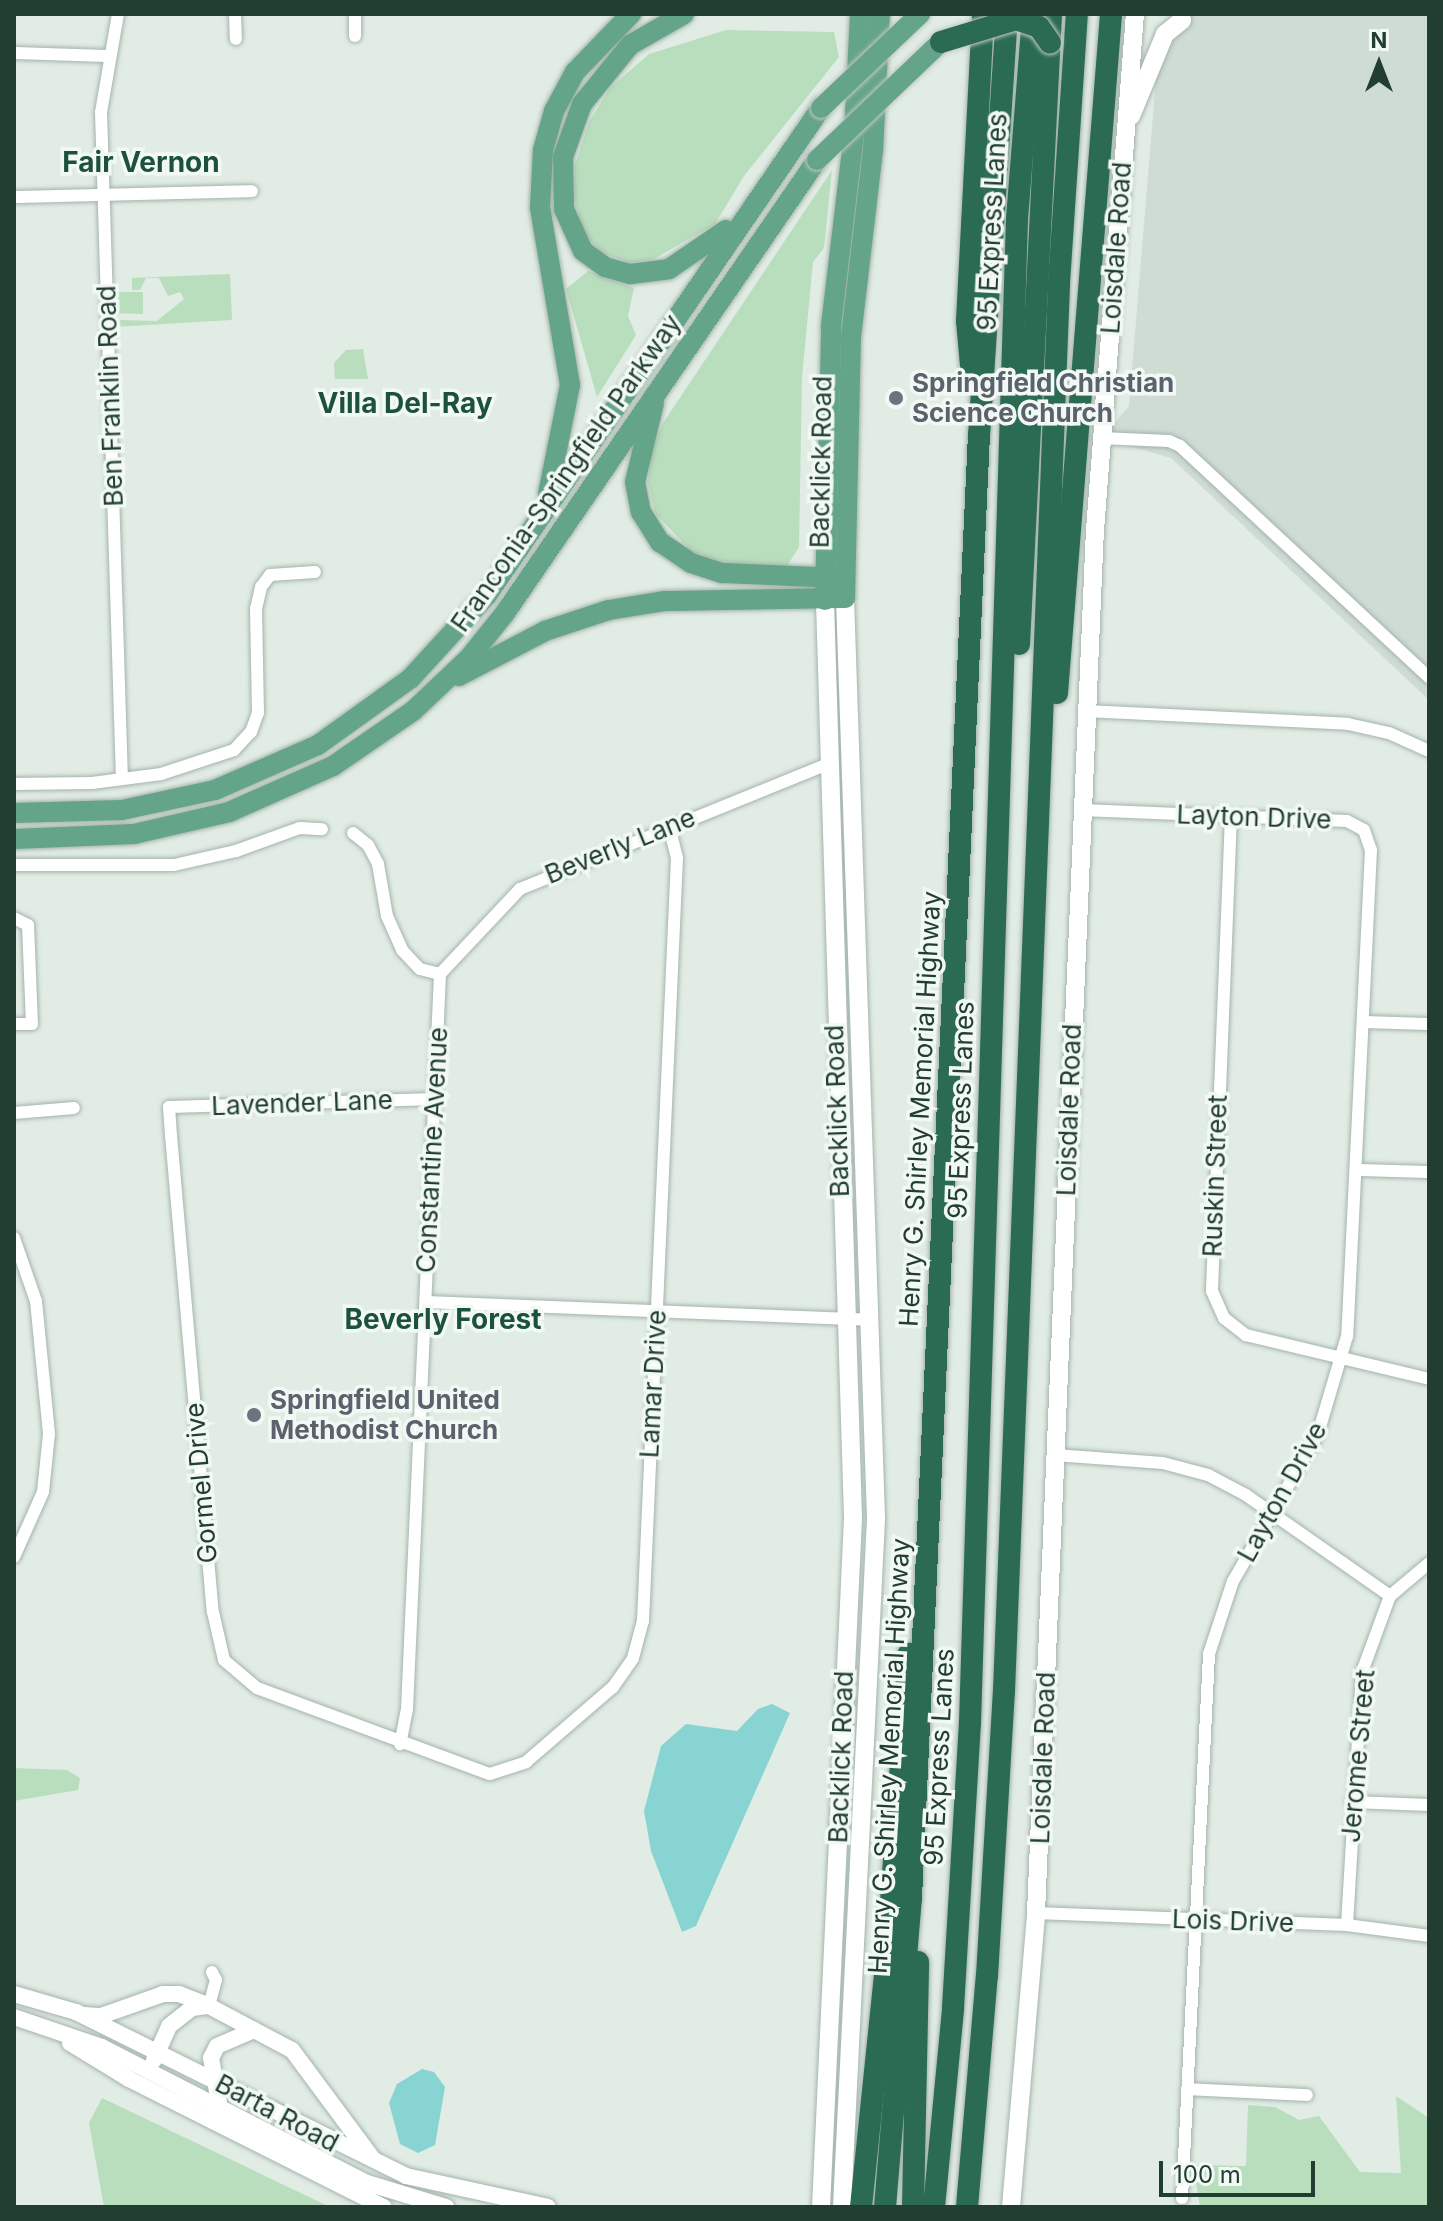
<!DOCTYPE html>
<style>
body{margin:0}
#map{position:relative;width:1443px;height:2221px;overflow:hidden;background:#e1ece5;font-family:Inter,sans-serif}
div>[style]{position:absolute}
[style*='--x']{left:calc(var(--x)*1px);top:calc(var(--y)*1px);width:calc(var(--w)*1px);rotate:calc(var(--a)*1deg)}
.built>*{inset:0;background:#cfdcd4}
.green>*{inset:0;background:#b9debd}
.water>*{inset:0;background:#87d4d2}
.roads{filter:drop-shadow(0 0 2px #a4b4ab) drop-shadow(0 0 2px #a4b4ab)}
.minor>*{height:12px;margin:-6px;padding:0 6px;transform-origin:6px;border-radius:6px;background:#fff}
.tertiary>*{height:16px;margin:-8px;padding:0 8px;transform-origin:8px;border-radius:8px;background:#fff}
.secondary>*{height:18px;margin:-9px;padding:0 9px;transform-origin:9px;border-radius:9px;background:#fff}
.primary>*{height:20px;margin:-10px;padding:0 10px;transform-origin:10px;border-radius:10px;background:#64a488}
.motorway>*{height:22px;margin:-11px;padding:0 11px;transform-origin:11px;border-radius:11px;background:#2b6b53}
.bridges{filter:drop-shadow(0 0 2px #c1c9c5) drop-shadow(0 0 2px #c1c9c5)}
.primary-bridge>*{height:20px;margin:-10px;padding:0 10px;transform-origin:10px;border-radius:10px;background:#64a488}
.motorway-bridge>*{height:22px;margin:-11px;padding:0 11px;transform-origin:11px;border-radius:11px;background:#2b6b53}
.dots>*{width:22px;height:22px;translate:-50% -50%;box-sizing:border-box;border:4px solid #f2f9f4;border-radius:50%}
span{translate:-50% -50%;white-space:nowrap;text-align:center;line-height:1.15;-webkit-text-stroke:7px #f2f9f4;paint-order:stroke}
.street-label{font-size:26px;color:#213e31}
.worship-label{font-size:26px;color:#5b616d;font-weight:700}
.left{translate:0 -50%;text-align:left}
.neighbourhood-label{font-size:28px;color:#1c513a;font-weight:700}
.frame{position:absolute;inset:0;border:16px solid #213e31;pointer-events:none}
.north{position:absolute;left:1339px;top:24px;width:80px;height:80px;-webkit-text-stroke:6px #f2f9f4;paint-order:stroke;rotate:0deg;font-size:22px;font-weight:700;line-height:32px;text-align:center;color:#213e31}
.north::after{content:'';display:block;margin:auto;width:28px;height:36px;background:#213e31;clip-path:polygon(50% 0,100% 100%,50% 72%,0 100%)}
.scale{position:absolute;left:1159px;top:2161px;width:156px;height:36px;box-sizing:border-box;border:4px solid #213e31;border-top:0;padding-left:10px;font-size:24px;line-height:28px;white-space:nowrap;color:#213e31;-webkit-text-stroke:6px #f2f9f4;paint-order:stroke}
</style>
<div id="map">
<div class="built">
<div style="clip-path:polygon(1191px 14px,1429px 14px,1429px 700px,1171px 458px,1101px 438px,1129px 406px,1156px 78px,1167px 44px,1190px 27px)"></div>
</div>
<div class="green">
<div style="clip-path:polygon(726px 30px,834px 32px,839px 57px,744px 176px,715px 224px,652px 260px,630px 263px,601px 252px,582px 232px,574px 195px,575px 165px,589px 122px,610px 88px,649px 54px)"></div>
<div style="clip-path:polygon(832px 170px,824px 248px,813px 262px,802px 377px,799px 547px,787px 566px,771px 570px,722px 563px,692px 552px,655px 513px,648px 483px,651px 451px,663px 423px)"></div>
<div style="clip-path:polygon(588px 271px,634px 288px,628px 316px,636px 335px,597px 397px,566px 289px)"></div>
<div style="clip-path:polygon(230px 274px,232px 320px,113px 327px,118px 320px,157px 321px,184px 299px,180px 292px,168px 296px,159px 278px,146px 278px,140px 290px,132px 290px,132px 278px)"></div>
<div style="clip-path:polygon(118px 292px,143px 292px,143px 314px,113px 313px,113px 295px)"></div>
<div style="clip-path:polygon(363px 349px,368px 379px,335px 379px,334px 363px,346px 350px)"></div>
<div style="clip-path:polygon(14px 1768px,67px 1770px,80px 1778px,78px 1790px,14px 1801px)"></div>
<div style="clip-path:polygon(1396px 2096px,1429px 2118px,1429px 2207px,1200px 2207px,1193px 2165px,1246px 2166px,1248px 2105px,1275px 2107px,1299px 2120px,1319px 2116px,1360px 2172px,1401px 2173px)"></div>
<div style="clip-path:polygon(102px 2098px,330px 2207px,104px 2207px,89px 2123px)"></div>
</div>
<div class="water">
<div style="clip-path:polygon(772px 1704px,790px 1713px,696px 1926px,682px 1932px,651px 1851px,644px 1811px,661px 1746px,686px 1724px,737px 1731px,758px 1709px)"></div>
<div style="clip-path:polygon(422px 2069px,434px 2072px,445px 2087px,435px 2145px,418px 2153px,400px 2144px,389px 2103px,397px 2084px)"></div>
</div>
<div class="roads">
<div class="minor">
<div style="--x:118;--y:14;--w:99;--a:99.8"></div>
<div style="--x:101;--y:112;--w:667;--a:88.2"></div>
<div style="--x:235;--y:14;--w:25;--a:88"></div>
<div style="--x:355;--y:14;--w:22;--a:90"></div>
<div style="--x:14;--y:53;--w:94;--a:1.8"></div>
<div style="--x:14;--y:197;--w:238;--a:-1.4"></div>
<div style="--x:1101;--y:438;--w:68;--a:2.5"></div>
<div style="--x:1169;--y:441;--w:12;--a:24"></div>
<div style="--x:1180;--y:446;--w:340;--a:42.9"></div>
<div style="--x:1086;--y:711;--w:262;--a:2.8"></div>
<div style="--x:1348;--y:724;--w:42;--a:12.4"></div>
<div style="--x:1389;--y:733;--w:44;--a:24.2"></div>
<div style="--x:14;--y:784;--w:78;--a:-0.7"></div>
<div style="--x:92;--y:783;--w:70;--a:-7.4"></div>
<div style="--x:161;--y:774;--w:77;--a:-18.2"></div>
<div style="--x:234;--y:750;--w:25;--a:-47"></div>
<div style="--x:251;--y:732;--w:20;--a:-70"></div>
<div style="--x:258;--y:713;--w:104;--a:-91.1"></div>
<div style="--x:256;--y:609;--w:23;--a:-77"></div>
<div style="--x:261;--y:587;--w:15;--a:-53"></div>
<div style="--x:270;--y:575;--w:45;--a:-3.8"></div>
<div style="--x:1082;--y:810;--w:265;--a:2.4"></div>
<div style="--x:1347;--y:821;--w:19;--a:28"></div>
<div style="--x:1364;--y:830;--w:21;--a:71"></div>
<div style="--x:1371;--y:850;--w:487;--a:92.8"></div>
<div style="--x:1347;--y:1336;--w:102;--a:106.5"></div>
<div style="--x:1318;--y:1434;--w:170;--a:120"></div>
<div style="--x:1233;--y:1581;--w:77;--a:108.2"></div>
<div style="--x:1209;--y:1654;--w:545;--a:92.84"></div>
<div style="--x:1231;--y:816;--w:475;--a:92.3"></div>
<div style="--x:1212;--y:1291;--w:30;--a:66"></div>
<div style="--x:1224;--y:1318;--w:28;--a:38"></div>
<div style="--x:1246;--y:1335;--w:188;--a:13.5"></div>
<div style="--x:353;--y:833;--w:19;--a:39"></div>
<div style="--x:368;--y:845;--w:21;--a:62"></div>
<div style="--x:378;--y:864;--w:53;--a:80.2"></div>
<div style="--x:387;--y:916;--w:37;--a:66"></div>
<div style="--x:402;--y:950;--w:26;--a:47"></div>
<div style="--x:420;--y:969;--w:21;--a:14"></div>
<div style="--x:440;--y:974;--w:736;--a:92.57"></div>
<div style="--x:407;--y:1709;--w:36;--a:101"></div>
<div style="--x:14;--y:865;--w:160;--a:0"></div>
<div style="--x:174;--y:865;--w:64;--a:-12.7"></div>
<div style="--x:236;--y:851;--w:68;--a:-19.8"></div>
<div style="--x:300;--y:828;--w:22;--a:3"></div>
<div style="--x:14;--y:918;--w:16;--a:27"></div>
<div style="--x:28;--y:925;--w:99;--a:87.7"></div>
<div style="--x:32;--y:1024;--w:18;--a:180"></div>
<div style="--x:440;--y:974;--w:117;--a:-46.7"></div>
<div style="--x:520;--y:889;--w:335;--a:-22.1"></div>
<div style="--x:1363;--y:1022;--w:66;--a:1.7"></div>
<div style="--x:435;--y:1099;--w:266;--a:178.3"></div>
<div style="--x:169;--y:1107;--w:28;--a:86"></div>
<div style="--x:171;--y:1135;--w:479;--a:85"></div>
<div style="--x:213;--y:1612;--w:49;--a:77.1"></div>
<div style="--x:224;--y:1660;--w:43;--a:40.3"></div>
<div style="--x:257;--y:1688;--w:248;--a:20.3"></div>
<div style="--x:490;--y:1774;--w:38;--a:-18"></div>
<div style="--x:526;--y:1762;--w:115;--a:-40.8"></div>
<div style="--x:613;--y:1687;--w:35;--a:-55"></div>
<div style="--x:633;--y:1658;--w:38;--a:-75"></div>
<div style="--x:643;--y:1621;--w:764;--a:-87.45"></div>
<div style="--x:677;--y:858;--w:33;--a:-104"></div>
<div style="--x:14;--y:1113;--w:60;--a:-4.8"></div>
<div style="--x:1358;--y:1170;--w:71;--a:1.6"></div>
<div style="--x:14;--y:1238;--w:67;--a:70.8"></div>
<div style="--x:36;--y:1301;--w:134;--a:84.4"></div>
<div style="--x:49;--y:1434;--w:58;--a:95.9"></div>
<div style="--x:43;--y:1492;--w:71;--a:114"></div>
<div style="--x:426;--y:1302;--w:444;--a:2.3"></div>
<div style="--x:1055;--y:1455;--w:108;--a:4.2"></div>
<div style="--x:1163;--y:1463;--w:47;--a:14.9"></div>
<div style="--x:1208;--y:1475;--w:43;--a:27.8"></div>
<div style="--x:1246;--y:1495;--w:176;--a:35"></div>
<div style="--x:1352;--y:1802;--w:77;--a:2.2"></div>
<div style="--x:1036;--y:1913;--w:311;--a:2.2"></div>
<div style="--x:1347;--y:1925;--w:83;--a:7.6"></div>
<div style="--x:1347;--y:1925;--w:253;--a:-86.6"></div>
<div style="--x:1362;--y:1672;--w:81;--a:-69.8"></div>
<div style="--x:1390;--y:1596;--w:51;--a:-40.2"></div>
<div style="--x:209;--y:2006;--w:27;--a:-75"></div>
<div style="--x:216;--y:1980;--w:9;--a:-117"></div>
<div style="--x:1187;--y:2089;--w:120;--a:2.9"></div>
</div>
<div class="tertiary">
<div style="--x:14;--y:1994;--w:65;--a:16.2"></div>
<div style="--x:76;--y:2012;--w:369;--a:26.4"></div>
<div style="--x:406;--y:2176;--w:145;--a:12.3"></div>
<div style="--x:85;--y:2015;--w:16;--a:4"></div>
<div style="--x:101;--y:2016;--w:66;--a:-19.5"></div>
<div style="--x:163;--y:1994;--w:16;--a:0"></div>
<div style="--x:179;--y:1994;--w:31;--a:21"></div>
<div style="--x:14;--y:2017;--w:93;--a:18.8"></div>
<div style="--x:102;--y:2047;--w:298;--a:27.2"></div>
<div style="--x:367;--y:2183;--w:83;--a:16.9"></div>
<div style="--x:70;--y:2043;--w:69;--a:31.4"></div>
<div style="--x:129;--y:2079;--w:285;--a:26.7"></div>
<div style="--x:154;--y:2060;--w:37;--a:-66"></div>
<div style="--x:169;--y:2026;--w:29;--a:-38"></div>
<div style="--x:192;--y:2008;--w:17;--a:-7"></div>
<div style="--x:209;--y:2006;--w:51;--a:28.1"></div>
<div style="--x:220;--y:2108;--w:51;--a:-100.2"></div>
<div style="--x:211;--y:2058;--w:13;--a:-63"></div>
<div style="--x:217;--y:2046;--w:40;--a:-23.4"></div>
<div style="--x:254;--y:2030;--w:43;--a:27.8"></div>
<div style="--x:292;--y:2050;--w:136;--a:53.4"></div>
</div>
<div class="secondary">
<div style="--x:1131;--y:116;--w:89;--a:-67.5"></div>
<div style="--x:1165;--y:34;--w:22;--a:-39"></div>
<div style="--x:821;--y:2207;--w:690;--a:-87.34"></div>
<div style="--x:853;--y:1518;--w:918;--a:-91.75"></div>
<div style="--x:842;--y:2207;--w:690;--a:-87.17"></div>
<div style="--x:876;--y:1518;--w:921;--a:-91.93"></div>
<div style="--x:1011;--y:2207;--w:295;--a:-85.1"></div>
<div style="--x:1036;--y:1913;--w:1384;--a:-87.56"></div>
<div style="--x:1095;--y:530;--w:518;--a:-85.57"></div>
</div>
<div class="primary">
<div style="--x:684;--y:14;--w:62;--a:150.1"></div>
<div style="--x:630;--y:45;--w:76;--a:129.1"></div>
<div style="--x:582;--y:104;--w:56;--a:109.7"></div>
<div style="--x:563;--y:157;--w:52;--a:88.9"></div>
<div style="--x:564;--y:209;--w:46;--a:65.7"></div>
<div style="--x:583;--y:251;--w:27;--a:36"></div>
<div style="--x:605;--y:267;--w:26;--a:16"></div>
<div style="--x:630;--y:274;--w:39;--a:-7"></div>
<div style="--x:669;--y:269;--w:69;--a:-34.4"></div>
<div style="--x:654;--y:403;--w:81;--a:103.5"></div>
<div style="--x:635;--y:482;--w:31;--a:79"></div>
<div style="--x:641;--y:512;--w:36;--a:58"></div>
<div style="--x:660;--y:542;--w:37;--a:34"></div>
<div style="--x:691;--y:563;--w:33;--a:18"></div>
<div style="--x:722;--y:573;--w:113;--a:2.5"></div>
<div style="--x:548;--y:494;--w:111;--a:-78.6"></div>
<div style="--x:570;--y:385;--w:181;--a:-99.6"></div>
<div style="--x:540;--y:207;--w:57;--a:-87"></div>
<div style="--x:543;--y:150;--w:41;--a:-74.2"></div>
<div style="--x:554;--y:111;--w:44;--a:-61.7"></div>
<div style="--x:575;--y:72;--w:81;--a:-46"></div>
<div style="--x:825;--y:600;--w:274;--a:-88.7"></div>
<div style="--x:831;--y:326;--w:194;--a:-83.2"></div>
<div style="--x:854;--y:133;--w:119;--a:-87.1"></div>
<div style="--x:459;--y:676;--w:97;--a:-27.6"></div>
<div style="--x:545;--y:631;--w:67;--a:-18.2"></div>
<div style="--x:609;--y:610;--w:57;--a:-9.1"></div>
<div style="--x:665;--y:601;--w:180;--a:-1"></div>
<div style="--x:845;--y:598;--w:261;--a:-88.7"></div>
<div style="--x:851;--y:337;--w:187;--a:-83.3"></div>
<div style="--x:873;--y:151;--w:137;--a:-87.1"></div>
<div style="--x:14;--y:813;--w:108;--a:-1.6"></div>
<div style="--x:122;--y:810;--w:95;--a:-12.1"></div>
<div style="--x:215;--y:790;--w:112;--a:-23.6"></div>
<div style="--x:318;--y:745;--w:113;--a:-35.7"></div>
<div style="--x:410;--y:679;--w:114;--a:-47.5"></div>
<div style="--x:487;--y:595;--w:591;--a:-55.56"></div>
<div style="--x:14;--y:839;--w:120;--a:-2.4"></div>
<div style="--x:134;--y:834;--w:98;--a:-13"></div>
<div style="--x:229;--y:812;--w:114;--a:-23.9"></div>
<div style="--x:333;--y:766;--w:97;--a:-34.5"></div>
<div style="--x:413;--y:711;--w:77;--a:-43.4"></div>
<div style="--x:469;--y:658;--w:58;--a:-51.3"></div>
<div style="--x:505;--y:613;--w:550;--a:-55.44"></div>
</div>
<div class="motorway">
<div style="--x:972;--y:376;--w:55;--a:-95.2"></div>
<div style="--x:967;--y:321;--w:307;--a:-87"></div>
<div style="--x:1019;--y:644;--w:631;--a:-87.09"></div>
<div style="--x:1057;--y:693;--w:681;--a:-85.45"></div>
<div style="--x:861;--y:2207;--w:264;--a:-84.1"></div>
<div style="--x:888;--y:1944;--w:291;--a:-85.9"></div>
<div style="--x:885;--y:2207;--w:310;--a:-85.2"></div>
<div style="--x:911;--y:1898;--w:1464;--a:-87.34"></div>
<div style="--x:979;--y:436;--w:423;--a:-86.2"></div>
<div style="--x:913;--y:2207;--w:245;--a:-88.8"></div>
<div style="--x:934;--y:2207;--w:200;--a:-84.5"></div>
<div style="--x:953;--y:2008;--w:286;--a:-86.6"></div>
<div style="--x:970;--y:1723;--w:1505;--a:-88.21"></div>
<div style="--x:1017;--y:219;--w:206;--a:-85.5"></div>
<div style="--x:967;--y:2207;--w:232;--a:-85.1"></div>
<div style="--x:987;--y:1976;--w:286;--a:-86.6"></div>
<div style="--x:1004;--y:1691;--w:1409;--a:-87.76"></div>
<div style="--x:1059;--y:283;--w:270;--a:-86.2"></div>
</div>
</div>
<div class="bridges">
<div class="primary-bridge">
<div style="--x:821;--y:108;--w:137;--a:-43.5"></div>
<div style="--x:817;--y:160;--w:171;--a:-43.6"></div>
</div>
<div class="motorway-bridge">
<div style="--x:941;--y:42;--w:78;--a:-17"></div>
<div style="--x:1016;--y:19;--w:24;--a:19"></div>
<div style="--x:1039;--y:27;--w:19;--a:55"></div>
</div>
</div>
<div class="dots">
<div style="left:896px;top:398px;background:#6b7280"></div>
<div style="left:254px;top:1415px;background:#6b7280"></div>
</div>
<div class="street-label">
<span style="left:992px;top:222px;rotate:-87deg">95 Express Lanes</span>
<span style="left:1116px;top:248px;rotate:-86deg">Loisdale Road</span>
<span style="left:110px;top:396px;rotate:-92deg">Ben Franklin Road</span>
<span style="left:821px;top:462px;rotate:-89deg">Backlick Road</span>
<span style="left:566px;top:473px;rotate:-55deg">Franconia-Springfield Parkway</span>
<span style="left:1254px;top:817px;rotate:2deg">Layton Drive</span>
<span style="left:620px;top:846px;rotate:-22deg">Beverly Lane</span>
<span style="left:302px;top:1103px;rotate:-2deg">Lavender Lane</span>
<span style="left:920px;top:1109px;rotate:-87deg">Henry G. Shirley Memorial Highway</span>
<span style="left:961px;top:1110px;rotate:-88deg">95 Express Lanes</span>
<span style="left:1069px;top:1110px;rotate:-88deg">Loisdale Road</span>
<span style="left:837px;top:1111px;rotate:-92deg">Backlick Road</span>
<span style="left:432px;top:1150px;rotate:-87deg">Constantine Avenue</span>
<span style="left:1215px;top:1176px;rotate:-88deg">Ruskin Street</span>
<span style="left:653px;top:1384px;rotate:-87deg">Lamar Drive</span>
<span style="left:201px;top:1483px;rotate:-95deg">Gormel Drive</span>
<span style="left:1282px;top:1492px;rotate:-61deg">Layton Drive</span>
<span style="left:889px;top:1756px;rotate:-87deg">Henry G. Shirley Memorial Highway</span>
<span style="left:1358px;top:1756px;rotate:-85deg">Jerome Street</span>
<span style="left:841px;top:1757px;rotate:-88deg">Backlick Road</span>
<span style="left:939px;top:1757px;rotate:-87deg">95 Express Lanes</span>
<span style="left:1043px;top:1758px;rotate:-88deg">Loisdale Road</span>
<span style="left:1233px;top:1921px;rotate:2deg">Lois Drive</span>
<span style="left:277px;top:2113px;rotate:28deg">Barta Road</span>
</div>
<div class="worship-label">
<span class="left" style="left:912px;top:398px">Springfield Christian<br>Science Church</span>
<span class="left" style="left:270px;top:1415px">Springfield United<br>Methodist Church</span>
</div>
<div class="neighbourhood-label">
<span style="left:141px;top:162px">Fair Vernon</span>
<span style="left:405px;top:403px">Villa Del-Ray</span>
<span style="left:443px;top:1319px">Beverly Forest</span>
</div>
<div class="frame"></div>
<div class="north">N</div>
<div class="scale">100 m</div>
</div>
